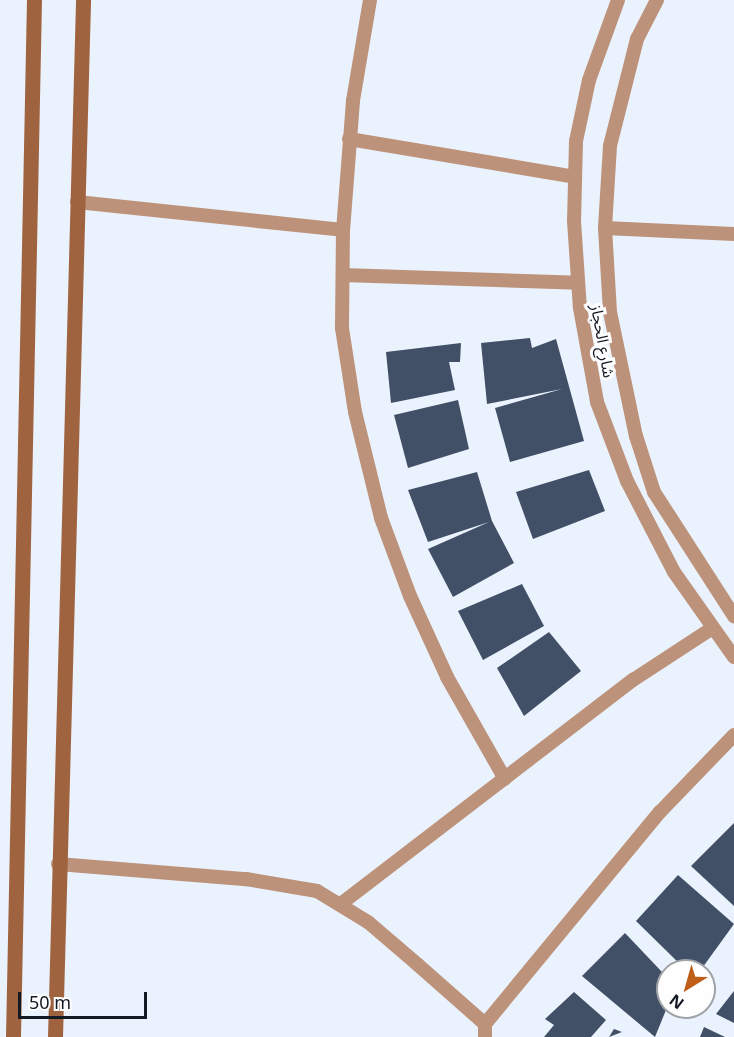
<!DOCTYPE html>
<meta charset="utf-8">
<style>
body{margin:0}
#map{position:relative;width:734px;height:1037px;overflow:hidden;background:#eaf2fd;font-family:"Noto Sans","Noto Sans Arabic",sans-serif}
div>[style]{position:absolute}
[style*='--x']{left:calc(var(--x)*1px);top:calc(var(--y)*1px);width:calc(var(--w)*1px);rotate:calc(var(--a)*1deg)}
.building>*{inset:0;background:#415067}
.street>*{height:14px;margin:-7px;padding:0 7px;transform-origin:7px;border-radius:7px;background:#bd927a}
.secondary>*{height:15px;margin:-7.5px;padding:0 7.5px;transform-origin:7.5px;border-radius:7.5px;background:#a0633f}
span{translate:-50% -50%;white-space:nowrap;text-align:center;line-height:1.15;-webkit-text-stroke:6px #fefefe;paint-order:stroke}
.street-label{font-size:16px;color:#141a24}
.north{position:absolute;left:656px;top:959px;width:60px;height:60px;box-sizing:border-box;background:#fefefe;border:2px solid #a0a3a7;border-radius:50%;rotate:217deg;font-size:16px;font-weight:700;line-height:24px;text-align:center;color:#141a24}
.north::after{content:'';display:block;margin:auto;width:21px;height:27px;background:#be5e19;clip-path:polygon(50% 0,100% 100%,50% 72%,0 100%)}
.scale{position:absolute;left:18px;top:992px;width:129px;height:27px;box-sizing:border-box;border:3px solid #141a24;border-top:0;padding-left:8px;font-size:18px;line-height:21px;white-space:nowrap;color:#141a24;-webkit-text-stroke:4px #fefefe;paint-order:stroke}
</style>
<div id="map">
<div class="building">
<div style="clip-path:polygon(530px 338px,532px 348px,556px 339px,584px 441px,510px 462px,495px 408px,562px 389px,487px 404px,481px 343px)"></div>
<div style="clip-path:polygon(461px 343px,460px 362px,449px 362px,455px 390px,391px 403px,386px 352px)"></div>
<div style="clip-path:polygon(458px 400px,469px 449px,408px 468px,394px 415px)"></div>
<div style="clip-path:polygon(589px 470px,605px 511px,533px 539px,516px 492px)"></div>
<div style="clip-path:polygon(477px 472px,492px 521px,514px 563px,453px 597px,428px 549px,489px 522px,428px 542px,408px 490px)"></div>
<div style="clip-path:polygon(522px 584px,544px 626px,483px 660px,458px 611px)"></div>
<div style="clip-path:polygon(549px 632px,581px 671px,524px 716px,497px 668px)"></div>
<div style="clip-path:polygon(734px 823px,734px 906px,691px 866px)"></div>
<div style="clip-path:polygon(678px 875px,734px 924px,700px 971px,687px 971px,636px 921px)"></div>
<div style="clip-path:polygon(625px 933px,662px 972px,668px 971px,668px 1007px,679px 1007px,673px 1015px,666px 1010px,655px 1037px,582px 976px)"></div>
<div style="clip-path:polygon(734px 991px,734px 1023px,716px 1014px)"></div>
<div style="clip-path:polygon(574px 992px,606px 1020px,591px 1037px,544px 1037px,554px 1025px,545px 1019px)"></div>
<div style="clip-path:polygon(704px 1027px,725px 1037px,700px 1037px)"></div>
<div style="clip-path:polygon(614px 1029px,622px 1032px,609px 1037px)"></div>
</div>
<div class="street">
<div style="--x:370;--y:0;--w:102;--a:99.6"></div>
<div style="--x:353;--y:101;--w:129;--a:94.4"></div>
<div style="--x:343;--y:230;--w:98;--a:90.6"></div>
<div style="--x:342;--y:328;--w:85;--a:81.2"></div>
<div style="--x:355;--y:412;--w:109;--a:76.2"></div>
<div style="--x:381;--y:518;--w:83;--a:69.6"></div>
<div style="--x:410;--y:596;--w:89;--a:65.4"></div>
<div style="--x:447;--y:677;--w:117;--a:60.4"></div>
<div style="--x:618;--y:0;--w:85;--a:109.9"></div>
<div style="--x:589;--y:80;--w:62;--a:102"></div>
<div style="--x:576;--y:141;--w:80;--a:91.4"></div>
<div style="--x:574;--y:221;--w:87;--a:86.1"></div>
<div style="--x:580;--y:308;--w:96;--a:79.7"></div>
<div style="--x:597;--y:402;--w:85;--a:69.2"></div>
<div style="--x:627;--y:481;--w:102;--a:62.7"></div>
<div style="--x:674;--y:572;--w:104;--a:54.8"></div>
<div style="--x:657;--y:0;--w:44;--a:117.1"></div>
<div style="--x:637;--y:39;--w:110;--a:104.2"></div>
<div style="--x:610;--y:146;--w:82;--a:93.5"></div>
<div style="--x:605;--y:228;--w:84;--a:86.6"></div>
<div style="--x:610;--y:312;--w:127;--a:78.2"></div>
<div style="--x:636;--y:436;--w:59;--a:72.2"></div>
<div style="--x:654;--y:492;--w:148;--a:57.2"></div>
<div style="--x:349;--y:139;--w:229;--a:9.5"></div>
<div style="--x:77;--y:202;--w:267;--a:6"></div>
<div style="--x:605;--y:228;--w:129;--a:2.7"></div>
<div style="--x:343;--y:275;--w:235;--a:1.9"></div>
<div style="--x:58;--y:864;--w:189;--a:4.6"></div>
<div style="--x:246;--y:879;--w:72;--a:9.6"></div>
<div style="--x:317;--y:891;--w:60;--a:31.3"></div>
<div style="--x:368;--y:922;--w:65;--a:40.6"></div>
<div style="--x:417;--y:964;--w:91;--a:41.4"></div>
<div style="--x:485;--y:1024;--w:13;--a:90"></div>
<div style="--x:342;--y:903;--w:367;--a:-37.5"></div>
<div style="--x:633;--y:680;--w:93;--a:-33.2"></div>
<div style="--x:485;--y:1024;--w:275;--a:-50.5"></div>
<div style="--x:660;--y:812;--w:107;--a:-46.1"></div>
</div>
<div class="secondary">
<div style="--x:13;--y:1037;--w:1037;--a:-88.84"></div>
<div style="--x:55;--y:1037;--w:1037;--a:-88.45"></div>
</div>
<div class="street-label">
<span style="left:603px;top:341px;rotate:80deg">شارع الحجاز</span>
</div>
<div class="north">N</div>
<div class="scale">50 m</div>
</div>
